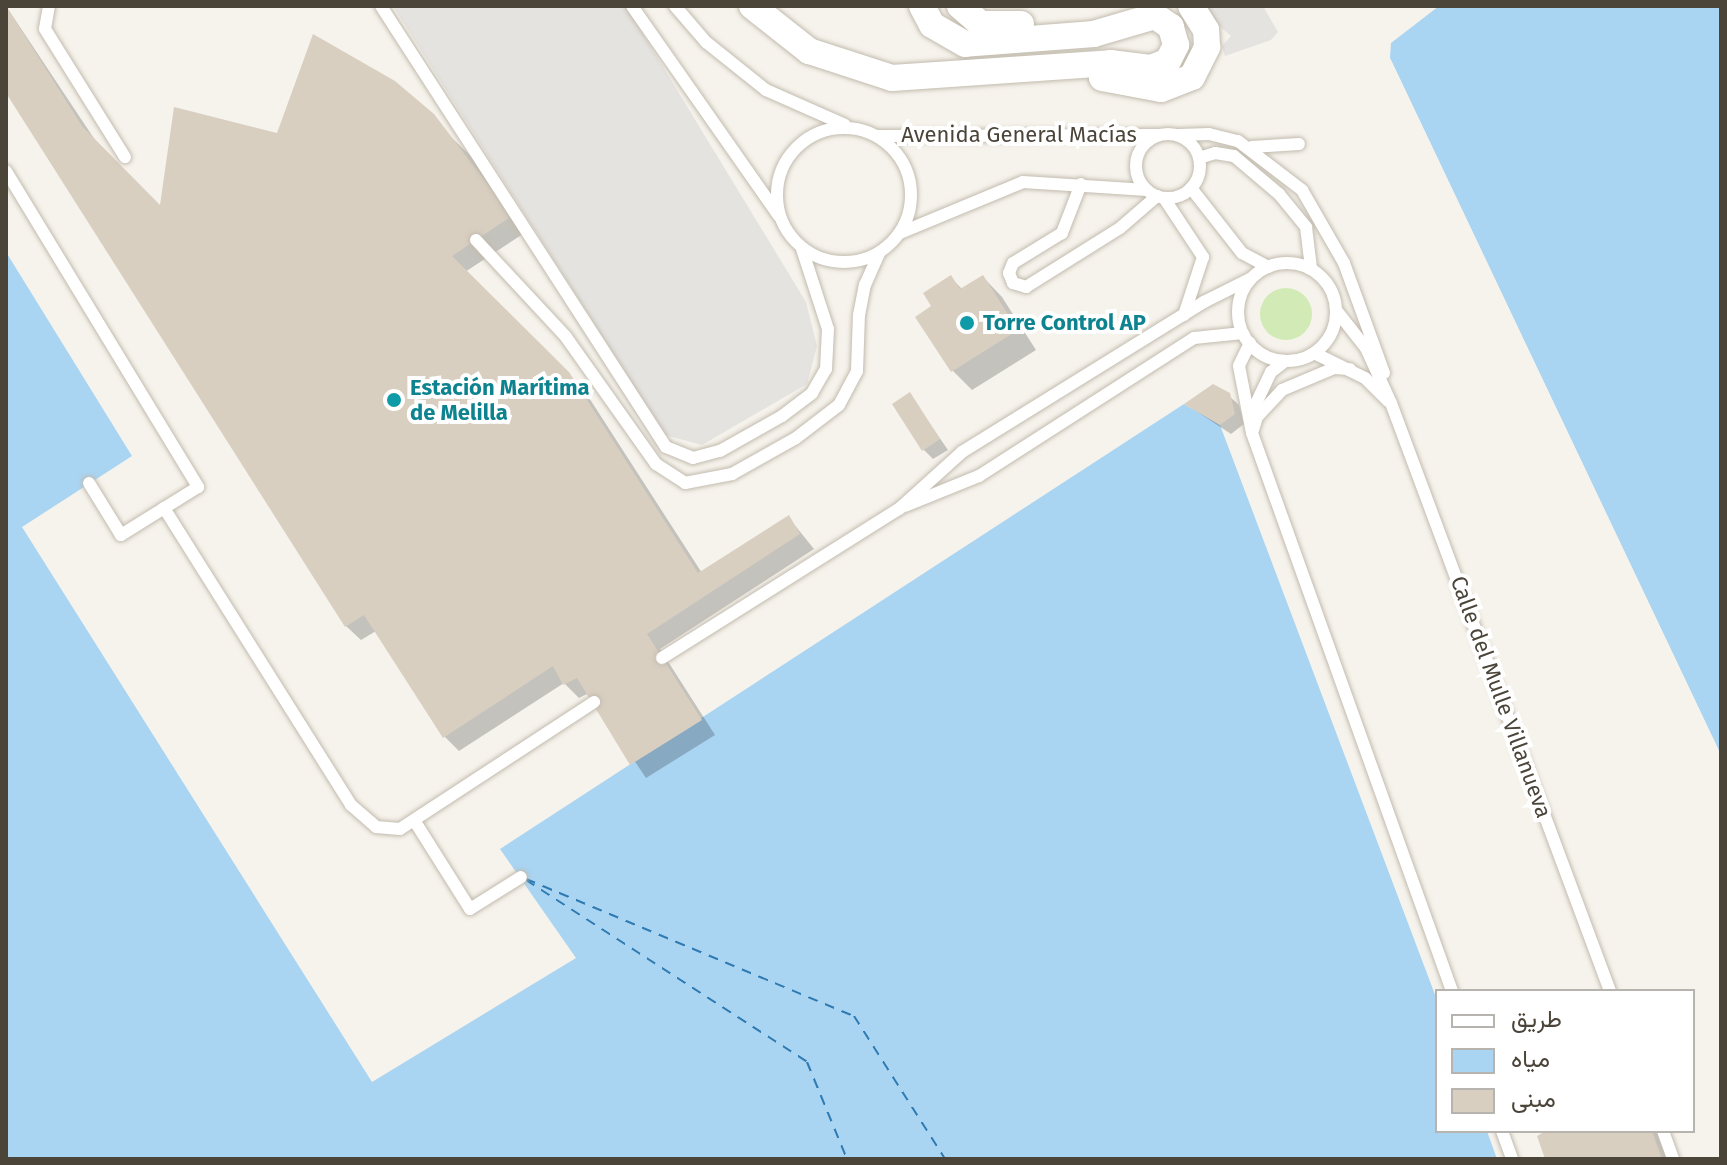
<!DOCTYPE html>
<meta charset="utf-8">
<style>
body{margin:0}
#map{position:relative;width:1727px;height:1165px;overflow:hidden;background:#f6f3ec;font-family:"Fira Sans",Vazirmatn,sans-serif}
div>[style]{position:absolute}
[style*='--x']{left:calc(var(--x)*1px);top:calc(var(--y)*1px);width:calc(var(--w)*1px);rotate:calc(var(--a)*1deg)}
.green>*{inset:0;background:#d2eab5}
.round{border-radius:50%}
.parking>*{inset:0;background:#e5e3e0}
.water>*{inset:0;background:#a9d4f2}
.pier>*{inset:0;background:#f6f3ec}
.shadow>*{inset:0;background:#0003}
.ferry>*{height:2px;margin-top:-1px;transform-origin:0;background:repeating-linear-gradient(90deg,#2e7ab2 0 10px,transparent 0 18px)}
.building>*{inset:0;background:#d8cfc1}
.roads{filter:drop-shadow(0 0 2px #c2bbae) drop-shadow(0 0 2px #c2bbae)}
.service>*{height:12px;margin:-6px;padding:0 6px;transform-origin:6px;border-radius:6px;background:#fff}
.service>.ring{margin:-6px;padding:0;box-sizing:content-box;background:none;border:12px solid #fff;border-radius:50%}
.minor>*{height:26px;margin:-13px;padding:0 13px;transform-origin:13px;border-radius:13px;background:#fff}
.dots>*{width:22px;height:22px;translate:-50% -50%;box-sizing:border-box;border:4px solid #fff;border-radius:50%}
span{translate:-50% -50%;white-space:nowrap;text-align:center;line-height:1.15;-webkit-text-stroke:8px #fff;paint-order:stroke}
.street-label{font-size:22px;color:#4b4439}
.culture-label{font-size:22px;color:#0d838f;font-weight:700}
.left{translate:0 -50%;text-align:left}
.frame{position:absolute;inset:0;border:8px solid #4b4439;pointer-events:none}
.legend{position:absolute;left:1435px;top:989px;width:260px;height:144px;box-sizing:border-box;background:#fff;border:2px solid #b7b4b0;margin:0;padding:10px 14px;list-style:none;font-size:24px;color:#4b4439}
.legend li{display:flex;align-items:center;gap:16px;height:40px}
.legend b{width:40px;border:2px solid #b7b4b0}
</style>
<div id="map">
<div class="green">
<div class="round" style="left:1260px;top:288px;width:52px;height:52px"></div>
</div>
<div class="parking">
<div style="clip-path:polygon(393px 6px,626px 6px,806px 302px,817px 346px,807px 384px,702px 445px,665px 435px)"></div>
<div style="clip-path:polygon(1196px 6px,1263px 6px,1278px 32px,1271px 40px,1225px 56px,1222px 46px,1231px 36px)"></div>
</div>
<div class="water">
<div style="clip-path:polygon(1439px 6px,1721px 6px,1721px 755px,1390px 58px,1391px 43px)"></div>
<div style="clip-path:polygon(6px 252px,132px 456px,22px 527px,372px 1082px,576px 958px,500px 849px,1184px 404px,1220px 425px,1437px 1000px,1437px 1131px,1487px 1131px,1497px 1159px,6px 1159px)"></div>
</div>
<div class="pier">
<div style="clip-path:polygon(1390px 58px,1721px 755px,1721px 759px,1410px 113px)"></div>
</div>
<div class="shadow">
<div style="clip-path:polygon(6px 6px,97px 143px,161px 209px,278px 136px,393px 82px,476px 161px,526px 232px,465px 272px,584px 390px,702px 573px,789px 518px,814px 549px,660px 649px,715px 735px,646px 778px,589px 693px,579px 698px,564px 683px,459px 751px,444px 736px,376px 631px,361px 640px,346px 626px,6px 89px)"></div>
<div style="clip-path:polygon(983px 277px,1002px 297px,1036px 350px,972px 390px,953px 371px,918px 317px,934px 307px,951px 278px,963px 290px)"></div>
<div style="clip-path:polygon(910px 395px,948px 450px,933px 459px,923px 449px)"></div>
<div style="clip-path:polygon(1228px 395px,1239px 405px,1244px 424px,1231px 434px,1187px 405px)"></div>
<div style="clip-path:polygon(1549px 1131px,1663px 1131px,1673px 1159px,1548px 1159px)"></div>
</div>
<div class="ferry">
<div style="--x:526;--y:879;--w:355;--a:22.7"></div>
<div style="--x:854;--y:1016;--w:169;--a:57.5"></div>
<div style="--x:526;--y:880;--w:335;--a:32.9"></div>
<div style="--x:807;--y:1062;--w:105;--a:67.6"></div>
</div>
<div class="building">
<div style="clip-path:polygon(6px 6px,82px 126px,160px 205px,174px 107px,277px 133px,313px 34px,395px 81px,434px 114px,512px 216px,452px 256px,569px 372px,698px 573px,789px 515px,800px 534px,647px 634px,702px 720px,630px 765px,577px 678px,563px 685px,553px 666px,443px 738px,364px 615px,345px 627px,6px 93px)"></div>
<div style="clip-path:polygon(951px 275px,960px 289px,983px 275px,1018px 330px,951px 372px,915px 317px,931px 306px,923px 293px)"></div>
<div style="clip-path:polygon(1213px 384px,1230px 393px,1235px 414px,1220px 425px,1184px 404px)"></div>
<div style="clip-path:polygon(910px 392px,940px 439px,922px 451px,892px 404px)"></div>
<div style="clip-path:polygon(1546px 1131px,1652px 1131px,1662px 1159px,1545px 1159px,1537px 1136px)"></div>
</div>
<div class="roads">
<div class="service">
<div style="--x:49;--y:6;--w:23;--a:100"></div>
<div style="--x:45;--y:29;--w:151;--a:58"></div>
<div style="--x:381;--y:6;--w:525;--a:57.13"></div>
<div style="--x:666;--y:447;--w:29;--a:22"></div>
<div style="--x:693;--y:458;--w:28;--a:-15"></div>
<div style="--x:720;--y:451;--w:71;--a:-29.4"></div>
<div style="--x:782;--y:416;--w:38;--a:-37"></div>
<div style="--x:812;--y:393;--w:28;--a:-60"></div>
<div style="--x:826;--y:369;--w:40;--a:-87.1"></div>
<div style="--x:828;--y:329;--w:84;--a:-108"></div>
<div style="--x:632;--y:6;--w:256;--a:55"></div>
<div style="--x:675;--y:6;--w:48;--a:49.3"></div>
<div style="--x:706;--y:42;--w:77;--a:38.7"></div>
<div style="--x:766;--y:90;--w:86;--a:23.9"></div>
<div class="ring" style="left:777px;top:128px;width:122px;height:122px"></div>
<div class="ring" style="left:1136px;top:134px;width:52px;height:52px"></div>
<div style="--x:1179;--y:135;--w:30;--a:-2"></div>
<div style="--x:1209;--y:134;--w:30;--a:14"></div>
<div style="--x:1238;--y:141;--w:81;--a:37.4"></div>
<div style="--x:1302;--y:190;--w:84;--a:60.1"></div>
<div style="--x:1344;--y:263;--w:117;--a:70"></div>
<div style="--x:878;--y:136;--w:281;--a:-0.2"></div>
<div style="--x:1252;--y:147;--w:47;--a:-3.7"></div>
<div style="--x:1199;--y:158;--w:17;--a:-17"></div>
<div style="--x:1215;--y:153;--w:19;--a:9"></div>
<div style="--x:1234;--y:156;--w:59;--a:40.2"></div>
<div style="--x:1279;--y:194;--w:43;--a:50.7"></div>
<div style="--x:1306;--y:227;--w:41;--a:83"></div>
<div style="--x:6;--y:171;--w:370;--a:58.7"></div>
<div style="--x:198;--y:487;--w:91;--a:148.1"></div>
<div style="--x:121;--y:535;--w:61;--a:-121.6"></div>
<div style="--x:1081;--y:184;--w:53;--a:111.2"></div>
<div style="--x:1062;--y:233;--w:57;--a:148.5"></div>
<div style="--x:1013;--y:263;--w:11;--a:112"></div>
<div style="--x:1009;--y:273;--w:11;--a:68"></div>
<div style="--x:1013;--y:283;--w:14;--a:17"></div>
<div style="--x:1026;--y:287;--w:111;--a:-32.1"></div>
<div style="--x:1120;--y:228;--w:49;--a:-40.9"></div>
<div style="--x:1191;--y:188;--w:83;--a:51.9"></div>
<div style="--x:1242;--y:253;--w:30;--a:28"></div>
<div style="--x:1164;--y:198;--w:71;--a:56.5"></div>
<div style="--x:1203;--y:257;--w:61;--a:108.1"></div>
<div style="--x:900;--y:233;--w:133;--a:-22.5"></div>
<div style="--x:1023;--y:182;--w:124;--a:3.7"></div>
<div style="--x:476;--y:240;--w:132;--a:47.1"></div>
<div style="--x:566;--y:337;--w:156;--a:54.7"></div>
<div style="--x:656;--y:464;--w:35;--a:33"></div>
<div style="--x:685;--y:483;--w:48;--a:-10.8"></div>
<div style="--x:732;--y:474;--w:73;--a:-29.4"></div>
<div style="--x:796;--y:438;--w:54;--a:-37.5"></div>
<div style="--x:839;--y:405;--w:38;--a:-62"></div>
<div style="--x:857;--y:371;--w:56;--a:-88"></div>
<div style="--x:859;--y:315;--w:31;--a:-79"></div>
<div style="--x:865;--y:285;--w:36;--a:-66"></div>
<div class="ring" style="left:1238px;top:263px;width:86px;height:86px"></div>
<div style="--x:1336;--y:310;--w:48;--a:51.7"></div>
<div style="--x:1366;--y:348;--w:60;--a:65.6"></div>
<div style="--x:1391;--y:403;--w:627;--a:69.57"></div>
<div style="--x:1250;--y:343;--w:25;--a:116"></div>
<div style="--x:1239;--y:366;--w:68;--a:79"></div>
<div style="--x:1252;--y:433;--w:593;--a:70.28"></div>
<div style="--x:1314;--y:353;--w:57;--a:26.1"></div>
<div style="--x:1365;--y:378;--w:33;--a:45"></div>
<div style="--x:1250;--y:416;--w:49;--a:-64.5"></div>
<div style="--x:1271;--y:372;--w:18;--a:-38"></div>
<div style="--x:1253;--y:430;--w:14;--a:-73"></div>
<div style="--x:1257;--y:417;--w:37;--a:-47"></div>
<div style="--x:1282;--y:390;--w:56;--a:-22.9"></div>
<div style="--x:1334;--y:368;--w:16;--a:4"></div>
<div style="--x:905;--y:506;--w:80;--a:-22.1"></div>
<div style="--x:979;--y:476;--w:255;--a:-32.7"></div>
<div style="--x:1194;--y:338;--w:49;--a:-5.8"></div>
<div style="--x:164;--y:508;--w:351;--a:57.8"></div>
<div style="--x:351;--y:805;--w:33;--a:41"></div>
<div style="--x:376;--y:827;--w:24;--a:5"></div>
<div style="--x:400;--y:829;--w:232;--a:-33.2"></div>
<div style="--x:662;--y:658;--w:280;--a:-32.2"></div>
<div style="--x:899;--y:509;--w:85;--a:-42.1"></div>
<div style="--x:962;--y:452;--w:285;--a:-31.8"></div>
<div style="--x:1204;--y:302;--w:51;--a:-26.6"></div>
<div style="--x:414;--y:820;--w:105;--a:57.8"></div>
<div style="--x:470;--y:909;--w:60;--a:-32.1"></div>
<div style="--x:1502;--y:1131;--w:30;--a:70"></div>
<div style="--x:1663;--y:1131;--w:30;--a:70"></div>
</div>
<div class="minor">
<div style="--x:752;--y:6;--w:73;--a:38.3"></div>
<div style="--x:809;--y:51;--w:87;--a:18"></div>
<div style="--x:892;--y:78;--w:219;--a:-3.9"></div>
<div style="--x:1110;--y:63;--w:41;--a:7"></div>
<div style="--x:1151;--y:68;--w:18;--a:-22"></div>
<div style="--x:1168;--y:61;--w:18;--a:-63"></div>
<div style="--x:1176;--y:45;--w:19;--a:-106"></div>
<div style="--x:1171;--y:27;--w:19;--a:-145"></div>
<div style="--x:1155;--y:16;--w:64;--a:163.6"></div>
<div style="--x:1094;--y:34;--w:129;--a:175.6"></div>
<div style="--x:965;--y:44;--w:38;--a:-150"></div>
<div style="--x:932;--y:25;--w:21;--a:-118"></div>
<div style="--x:960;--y:6;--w:28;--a:41"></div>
<div style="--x:981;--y:24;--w:40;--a:0"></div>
<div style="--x:1102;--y:78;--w:60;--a:10.6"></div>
<div style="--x:1161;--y:89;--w:33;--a:-21"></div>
<div style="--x:1192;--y:77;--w:34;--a:-63"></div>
<div style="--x:1207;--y:47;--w:17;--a:-93"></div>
<div style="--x:1206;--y:30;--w:28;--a:-122"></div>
</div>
</div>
<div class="dots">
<div style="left:967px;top:323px;background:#0f9aa8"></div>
<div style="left:394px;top:400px;background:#0f9aa8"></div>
</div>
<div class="street-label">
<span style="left:1019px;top:135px">Avenida General Macías</span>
<span style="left:1501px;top:697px;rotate:70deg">Calle del Mulle Villanueva</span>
</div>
<div class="culture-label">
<span class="left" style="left:983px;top:323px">Torre Control AP</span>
<span class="left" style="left:410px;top:400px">Estación Marítima<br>de Melilla</span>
</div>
<div class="frame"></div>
<ul class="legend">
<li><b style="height:10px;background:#fff"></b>طريق</li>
<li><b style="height:22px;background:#a9d4f2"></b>مياه</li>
<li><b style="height:22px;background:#d8cfc1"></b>مبنى</li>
</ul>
</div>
